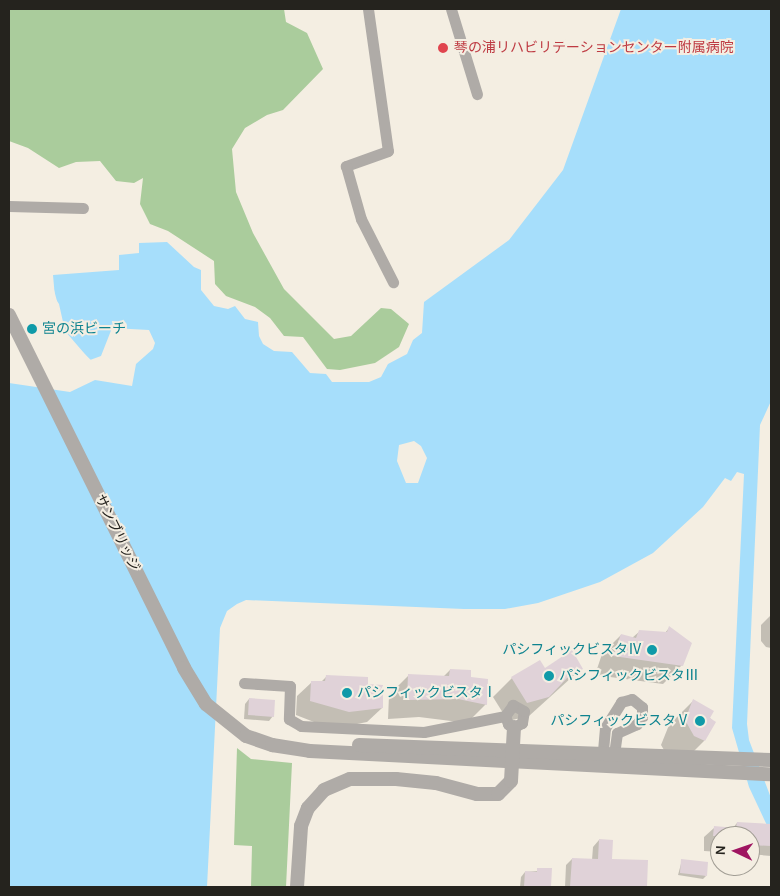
<!DOCTYPE html>
<meta charset="utf-8">
<style>
body{margin:0}
#map{position:relative;width:780px;height:896px;overflow:hidden;background:#f4eee2;font-family:Karla,"Noto Sans JP",sans-serif}
div>[style]{position:absolute}
[style*='--x']{left:calc(var(--x)*1px);top:calc(var(--y)*1px);width:calc(var(--w)*1px);rotate:calc(var(--a)*1deg)}
.green>*{inset:0;background:#aacc9c}
.water>*{inset:0;background:#a6defb}
.pier>*{inset:0;background:#f4eee2}
.shadow>*{inset:0;background:#0003}
.building>*{inset:0;background:#e0d2d8}
.minor>*{height:11px;margin:-5.5px;padding:0 5.5px;transform-origin:5.5px;border-radius:5.5px;background:#afaba7}
.tertiary>*{height:14px;margin:-7px;padding:0 7px;transform-origin:7px;border-radius:7px;background:#afaba7}
.dots>*{width:14px;height:14px;translate:-50% -50%;box-sizing:border-box;border:2px solid #f4eee2;border-radius:50%}
span{translate:-50% -50%;white-space:nowrap;text-align:center;line-height:1.15;-webkit-text-stroke:4px #f4eee2;paint-order:stroke}
.health-label{font-size:14px;color:#be3a42}
.left{translate:0 -50%;text-align:left}
.culture-label{font-size:14px;color:#0d838f}
.right{translate:-100% -50%;text-align:right}
.street-label{font-size:14px;color:#25231e}
.frame{position:absolute;inset:0;border:10px solid #25231e;pointer-events:none}
.north{position:absolute;left:710px;top:826px;width:50px;height:50px;box-sizing:border-box;background:#f4eee2;border:1px solid #a19d94;border-radius:50%;rotate:273deg;font-size:14px;font-weight:700;line-height:20px;text-align:center;color:#25231e}
.north::after{content:'';display:block;margin:auto;width:18px;height:22px;background:#9f1561;clip-path:polygon(50% 0,100% 100%,50% 72%,0 100%)}
</style>
<div id="map">
<div class="green">
<div style="clip-path:polygon(9px 9px,284px 9px,286px 22px,307px 33px,323px 69px,283px 110px,267px 115px,245px 128px,232px 149px,236px 192px,253px 233px,284px 289px,334px 339px,351px 336px,381px 308px,391px 309px,409px 324px,399px 347px,375px 363px,340px 370px,327px 369px,303px 337px,284px 336px,270px 318px,255px 307px,226px 296px,215px 284px,214px 261px,168px 231px,150px 224px,140px 204px,143px 178px,134px 183px,116px 181px,100px 161px,76px 162px,59px 168px,28px 148px,9px 141px)"></div>
<div style="clip-path:polygon(237px 748px,251px 759px,292px 763px,286px 887px,251px 887px,252px 846px,234px 845px)"></div>
</div>
<div class="water">
<div style="clip-path:polygon(evenodd,621px 9px,771px 9px,771px 401px,760px 425px,747px 724px,749px 740px,771px 798px,771px 834px,749px 787px,732px 728px,744px 474px,737px 472px,731px 481px,725px 478px,703px 507px,653px 553px,600px 582px,538px 603px,505px 609px,464px 609px,246px 600px,237px 604px,227px 611px,220px 628px,207px 887px,9px 887px,9px 383px,70px 392px,95px 380px,132px 386px,136px 364px,153px 349px,155px 343px,149px 330px,112px 328px,101px 356px,90px 360px,65px 331px,59px 304px,55px 298px,53px 275px,119px 270px,119px 255px,139px 253px,139px 243px,167px 242px,194px 267px,201px 270px,201px 290px,214px 306px,228px 309px,235px 306px,245px 319px,258px 322px,259px 336px,263px 344px,274px 351px,292px 352px,310px 373px,326px 374px,332px 382px,369px 382px,381px 377px,388px 364px,407px 354px,413px 340px,422px 333px,424px 302px,509px 240px,563px 170px,621px 9px,414px 441px,421px 446px,427px 458px,418px 483px,406px 483px,397px 461px,399px 445px,414px 441px)"></div>
</div>
<div class="pier">
<div style="clip-path:polygon(50px 275px,65px 331px,72px 342px,93px 362px,79px 354px,63px 332px,52px 298px)"></div>
</div>
<div class="shadow">
<div style="clip-path:polygon(771px 615px,771px 648px,766px 647px,761px 641px,761px 625px)"></div>
<div style="clip-path:polygon(669px 628px,682px 665px,663px 684px,595px 675px,602px 654px,621px 635px,632px 638px,640px 631px,665px 633px)"></div>
<div style="clip-path:polygon(582px 668px,529px 716px,508px 721px,493px 697px,512px 678px,544px 670px)"></div>
<div style="clip-path:polygon(450px 670px,470px 679px,486px 704px,467px 723px,419px 717px,388px 719px,389px 695px,408px 676px,443px 677px)"></div>
<div style="clip-path:polygon(326px 677px,367px 685px,382px 708px,367px 722px,347px 726px,314px 722px,296px 715px,297px 696px,312px 682px,321px 682px)"></div>
<div style="clip-path:polygon(249px 699px,273px 716px,269px 721px,244px 719px,245px 704px)"></div>
<div style="clip-path:polygon(693px 701px,714px 722px,704px 741px,680px 765px,670px 760px,661px 745px,669px 725px)"></div>
<div style="clip-path:polygon(737px 823px,771px 825px,771px 856px,750px 854px,750px 836px,720px 836px,720px 852px,704px 851px,704px 837px,714px 828px,732px 829px)"></div>
<div style="clip-path:polygon(599px 840px,611px 860px,647px 862px,646px 887px,565px 887px,566px 865px,572px 859px,592px 860px,593px 847px)"></div>
<div style="clip-path:polygon(682px 860px,706px 876px,703px 879px,678px 875px)"></div>
<div style="clip-path:polygon(551px 870px,550px 887px,520px 887px,521px 877px,525px 872px)"></div>
</div>
<div class="building">
<div style="clip-path:polygon(669px 626px,692px 643px,683px 666px,613px 656px,621px 634px,636px 638px,639px 630px,667px 632px)"></div>
<div style="clip-path:polygon(572px 650px,583px 669px,567px 678px,549px 697px,527px 703px,511px 677px,540px 660px,545px 668px)"></div>
<div style="clip-path:polygon(450px 669px,471px 670px,471px 677px,488px 679px,487px 705px,458px 699px,407px 700px,408px 674px,449px 676px)"></div>
<div style="clip-path:polygon(326px 675px,368px 677px,368px 684px,383px 685px,383px 708px,349px 712px,310px 701px,311px 681px,325px 681px)"></div>
<div style="clip-path:polygon(249px 698px,275px 700px,274px 717px,248px 715px)"></div>
<div style="clip-path:polygon(693px 699px,714px 711px,710px 718px,716px 722px,705px 741px,694px 736px,685px 720px)"></div>
<div style="clip-path:polygon(737px 822px,771px 824px,771px 846px,750px 845px,750px 836px,713px 836px,714px 826px,736px 828px)"></div>
<div style="clip-path:polygon(599px 839px,613px 840px,612px 859px,648px 860px,647px 887px,570px 887px,572px 858px,598px 859px)"></div>
<div style="clip-path:polygon(681px 859px,708px 862px,707px 876px,680px 873px)"></div>
<div style="clip-path:polygon(537px 868px,552px 868px,551px 887px,524px 887px,525px 871px,537px 872px)"></div>
</div>
<div class="minor">
<div style="--x:368;--y:9;--w:143;--a:82"></div>
<div style="--x:388;--y:151;--w:45;--a:160.3"></div>
<div style="--x:346;--y:166;--w:55;--a:74.2"></div>
<div style="--x:361;--y:219;--w:71;--a:63.1"></div>
<div style="--x:451;--y:9;--w:89;--a:73"></div>
<div style="--x:9;--y:206;--w:74;--a:1.5"></div>
<div style="--x:244;--y:683;--w:46;--a:3.7"></div>
<div style="--x:290;--y:686;--w:33;--a:92"></div>
<div style="--x:289;--y:719;--w:14;--a:30"></div>
<div style="--x:301;--y:726;--w:123;--a:2.8"></div>
<div style="--x:424;--y:732;--w:83;--a:-11.2"></div>
<div style="--x:505;--y:716;--w:9;--a:69"></div>
<div style="--x:508;--y:724;--w:7;--a:27"></div>
<div style="--x:514;--y:727;--w:9;--a:-27"></div>
<div style="--x:522;--y:723;--w:12;--a:-81"></div>
<div style="--x:524;--y:711;--w:13;--a:-151"></div>
<div style="--x:513;--y:705;--w:14;--a:126"></div>
<div style="--x:602;--y:762;--w:34;--a:-85"></div>
<div style="--x:605;--y:728;--w:31;--a:-58"></div>
<div style="--x:621;--y:702;--w:11;--a:-15"></div>
<div style="--x:632;--y:699;--w:13;--a:39"></div>
<div style="--x:642;--y:707;--w:10;--a:90"></div>
<div style="--x:642;--y:717;--w:9;--a:126"></div>
<div style="--x:637;--y:724;--w:22;--a:156"></div>
<div style="--x:617;--y:733;--w:28;--a:98"></div>
</div>
<div class="tertiary">
<div style="--x:9;--y:315;--w:394;--a:63.6"></div>
<div style="--x:184;--y:668;--w:42;--a:58.6"></div>
<div style="--x:206;--y:704;--w:51;--a:38.7"></div>
<div style="--x:246;--y:736;--w:28;--a:19"></div>
<div style="--x:272;--y:745;--w:38;--a:9"></div>
<div style="--x:310;--y:751;--w:462;--a:2.9"></div>
<div style="--x:359;--y:745;--w:412;--a:2.1"></div>
<div style="--x:297;--y:887;--w:61;--a:-86.2"></div>
<div style="--x:301;--y:826;--w:19;--a:-69"></div>
<div style="--x:308;--y:808;--w:24;--a:-48"></div>
<div style="--x:324;--y:790;--w:28;--a:-23"></div>
<div style="--x:350;--y:779;--w:46;--a:0"></div>
<div style="--x:396;--y:779;--w:40;--a:5.7"></div>
<div style="--x:436;--y:783;--w:42;--a:15"></div>
<div style="--x:477;--y:794;--w:21;--a:0"></div>
<div style="--x:498;--y:794;--w:18;--a:-45"></div>
<div style="--x:511;--y:781;--w:54;--a:-86.8"></div>
</div>
<div class="dots">
<div style="left:443px;top:48px;background:#e0444e"></div>
<div style="left:32px;top:329px;background:#0f9aa8"></div>
<div style="left:652px;top:650px;background:#0f9aa8"></div>
<div style="left:549px;top:676px;background:#0f9aa8"></div>
<div style="left:347px;top:693px;background:#0f9aa8"></div>
<div style="left:700px;top:721px;background:#0f9aa8"></div>
</div>
<div class="health-label">
<span class="left" style="left:454px;top:48px">琴の浦リハビリテーションセンター附属病院</span>
</div>
<div class="culture-label">
<span class="left" style="left:42px;top:329px">宮の浜ビーチ</span>
<span class="right" style="left:642px;top:650px">パシフィックビスタⅣ</span>
<span class="left" style="left:559px;top:676px">パシフィックビスタⅢ</span>
<span class="left" style="left:357px;top:693px">パシフィックビスタⅠ</span>
<span class="right" style="left:690px;top:721px">パシフィックビスタⅤ</span>
</div>
<div class="street-label">
<span style="left:117px;top:533px;rotate:64deg">サンブリッジ</span>
</div>
<div class="frame"></div>
<div class="north">N</div>
</div>
